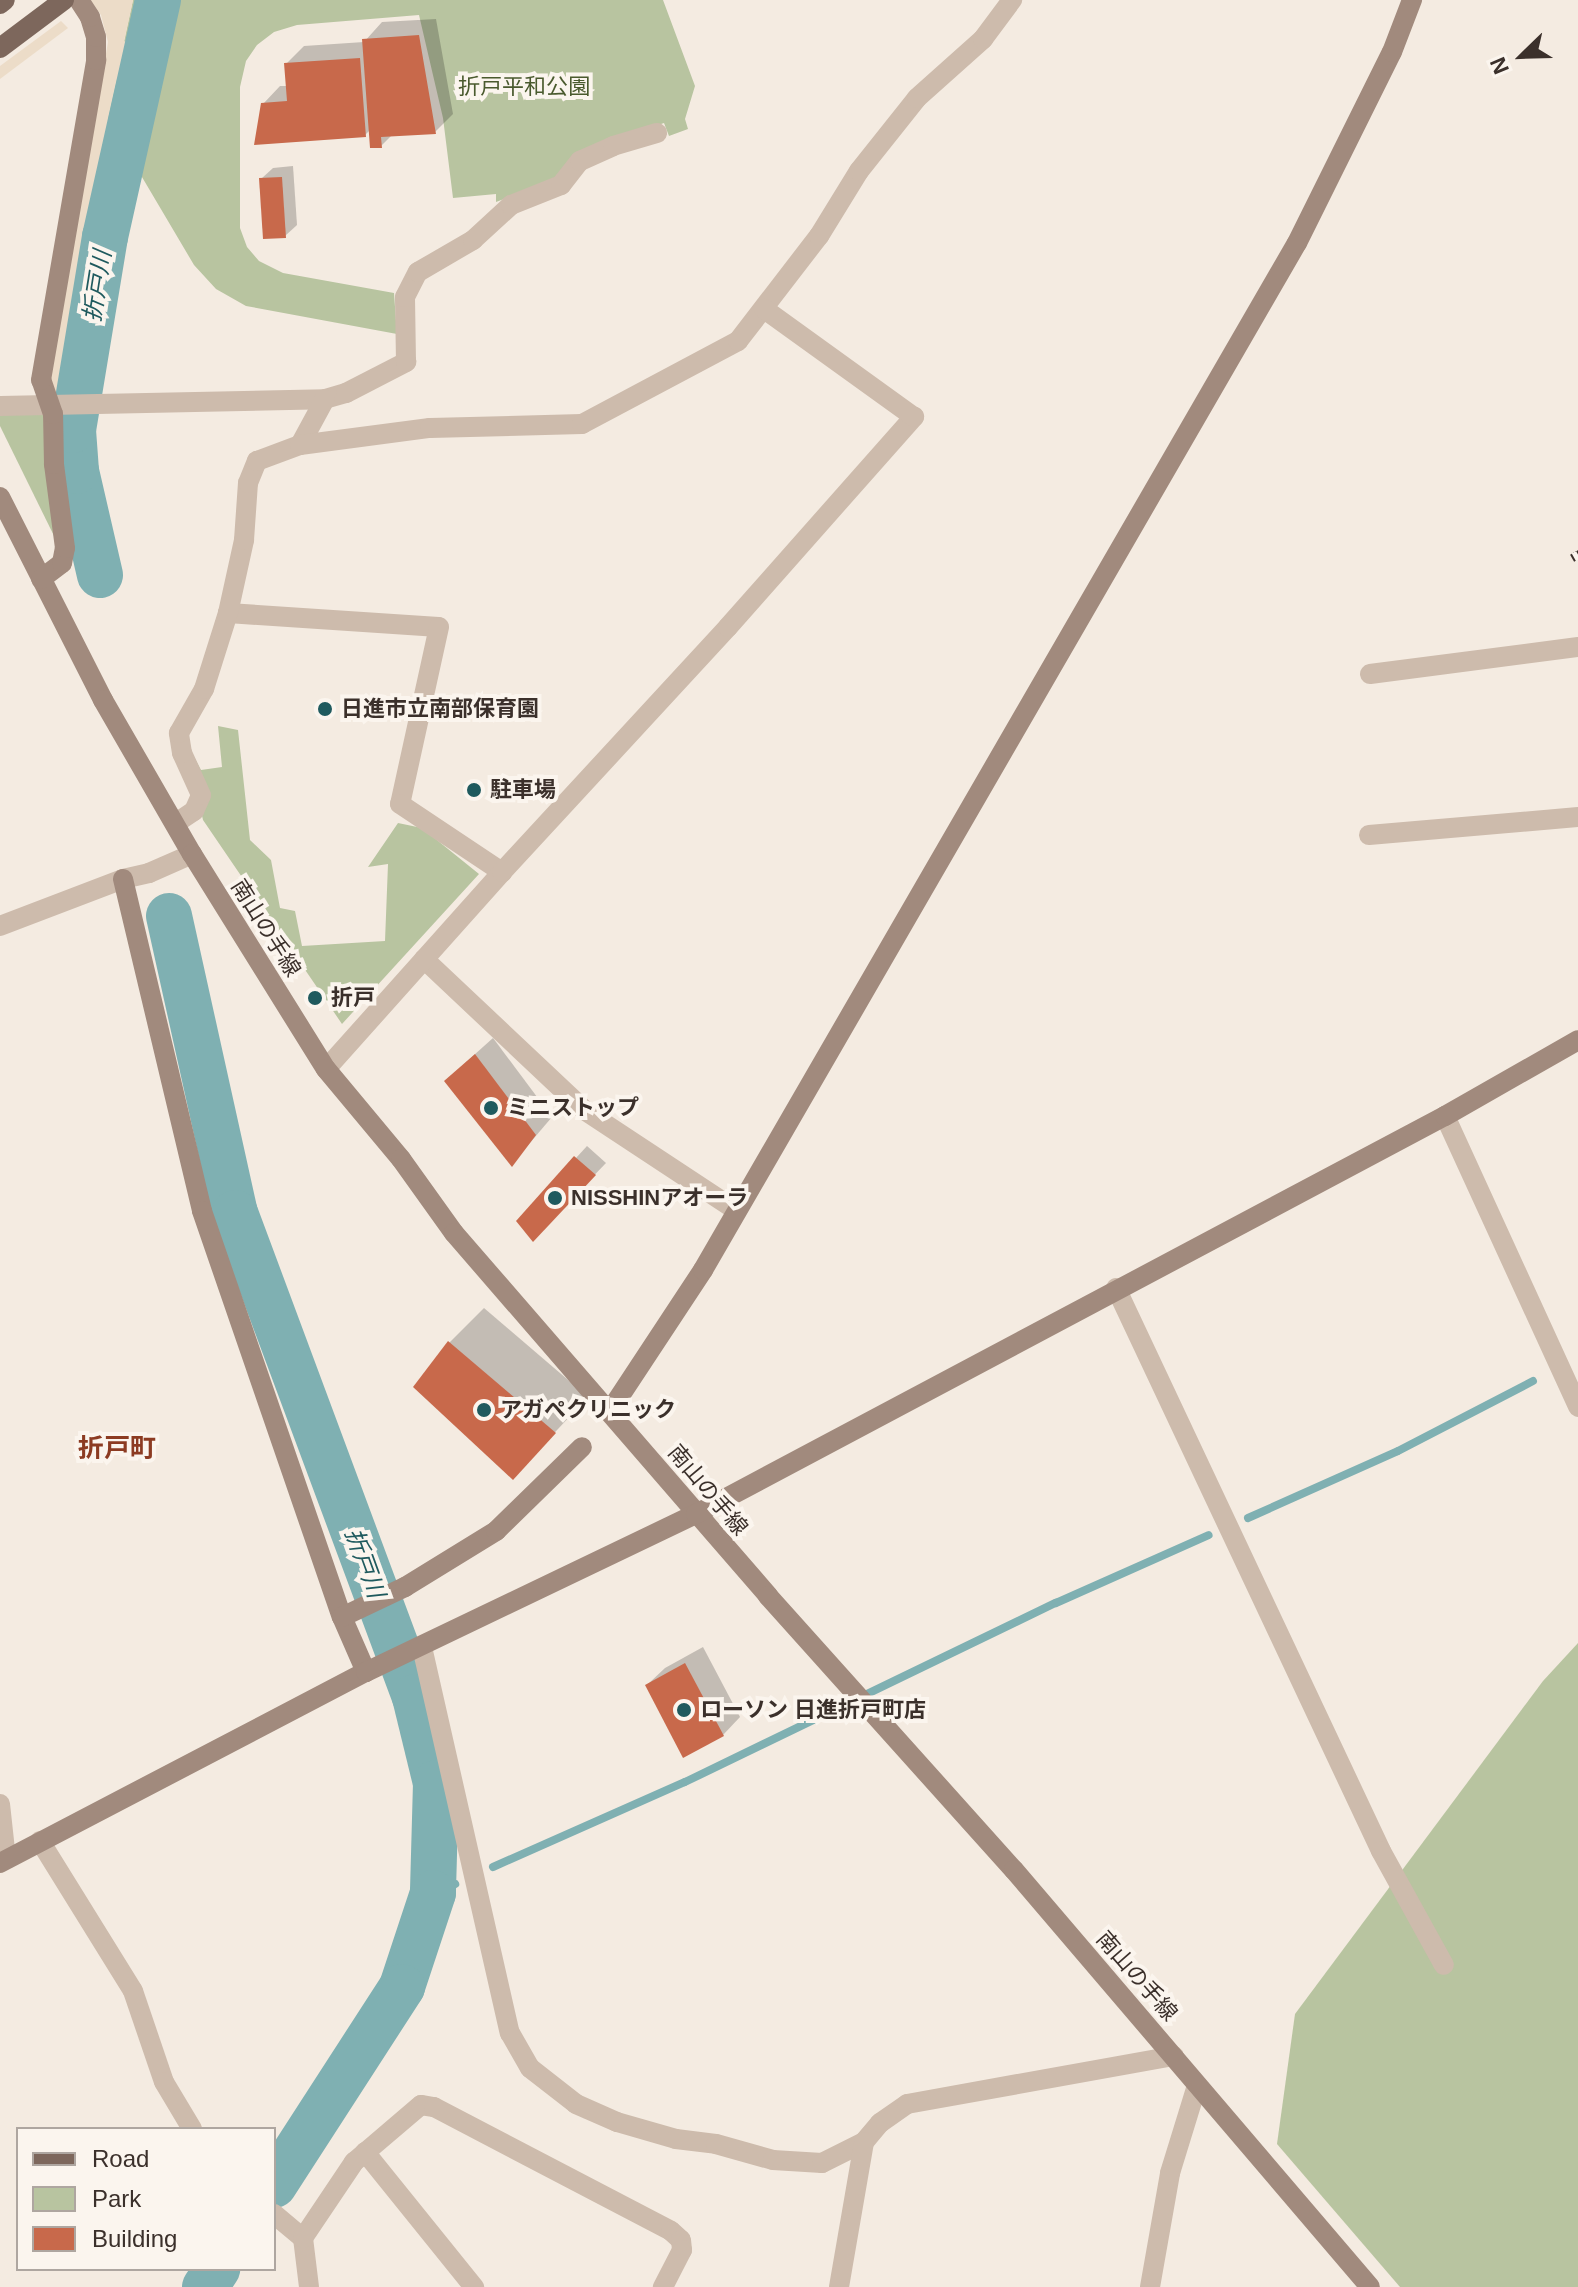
<!DOCTYPE html>
<meta charset="utf-8">
<style>
body{margin:0}
#map{position:relative;width:1578px;height:2287px;overflow:hidden;background:#f4ebe1;font-family:Helvetica,"Noto Sans JP",sans-serif}
div>[style]{position:absolute}
[style*='--x']{left:calc(var(--x)*1px);top:calc(var(--y)*1px);width:calc(var(--w)*1px);rotate:calc(var(--a)*1deg)}
.green>*{inset:0;background:#b8c4a0}
.plaza>*{inset:0;background:#ecdcc8}
.shadow>*{inset:0;background:#0003}
.stream>*{height:8px;margin:-4px;padding:0 4px;transform-origin:4px;border-radius:4px;background:#7fb0b2}
.river>*{height:46px;margin:-23px;padding:0 23px;transform-origin:23px;border-radius:23px;background:#7fb0b2}
.building>*{inset:0;background:#c8694b}
.street>*{height:20px;margin:-10px;padding:0 10px;transform-origin:10px;border-radius:10px;background:#cdbbac}
.secondary>*{height:20px;margin:-10px;padding:0 10px;transform-origin:10px;border-radius:10px;background:#a18a7d}
.primary>*{height:20px;margin:-10px;padding:0 10px;transform-origin:10px;border-radius:10px;background:#7d675c}
.rail>*{height:9px;margin-top:-4.5px;transform-origin:0;background:repeating-linear-gradient(90deg,#fbf5ee 0 18px,#3b302b 0 36px);box-sizing:border-box;border-block:2px solid #3b302b}
.dots>*{width:22px;height:22px;translate:-50% -50%;box-sizing:border-box;border:4px solid #fbf5ee;border-radius:50%}
span{translate:-50% -50%;white-space:nowrap;text-align:center;line-height:1.15;-webkit-text-stroke:8px #fbf5ee;paint-order:stroke}
.park-label{font-size:22px;color:#4a5a2e}
.poi-label{font-size:22px;color:#3b302b;font-weight:700}
.left{translate:0 -50%;text-align:left}
.street-label{font-size:22px;color:#3b302b}
.water-label{font-size:24px;color:#1f5a5e;font-style:italic}
.quarter-label{font-size:26px;color:#8c3b22;font-weight:700}
.legend{position:absolute;left:16px;top:2127px;width:260px;height:144px;box-sizing:border-box;background:#fbf5ee;border:2px solid #aea6a0;margin:0;padding:10px 14px;list-style:none;font-size:24px;color:#3b302b}
.legend li{display:flex;align-items:center;gap:16px;height:40px}
.legend b{width:40px;border:2px solid #aea6a0}
.north{position:absolute;left:1482px;top:16px;width:80px;height:80px;-webkit-text-stroke:6px #fbf5ee;paint-order:stroke;rotate:247deg;font-size:22px;font-weight:700;line-height:32px;text-align:center;color:#3b302b}
.north::after{content:'';display:block;margin:auto;width:28px;height:36px;background:#3b302b;clip-path:polygon(50% 0,100% 100%,50% 72%,0 100%)}
</style>
<div id="map">
<div class="green">
<div style="clip-path:polygon(133px 0,150px 0,138px 47px,124px 42px)"></div>
<div style="clip-path:polygon(167px 0,663px 0,695px 86px,685px 119px,688px 129px,669px 136px,664px 123px,610px 141px,555px 180px,496px 202px,496px 194px,453px 198px,443px 118px,419px 15px,297px 25px,274px 32px,257px 45px,246px 61px,240px 87px,240px 228px,247px 247px,259px 261px,283px 273px,394px 293px,397px 334px,246px 306px,216px 289px,194px 265px,139px 172px,128px 169px)"></div>
<div style="clip-path:polygon(117px 78px,131px 81px,122px 122px,108px 118px)"></div>
<div style="clip-path:polygon(103px 155px,115px 157px,106px 197px,95px 194px)"></div>
<div style="clip-path:polygon(89px 228px,99px 230px,90px 274px,81px 272px)"></div>
<div style="clip-path:polygon(73px 305px,83px 307px,77px 337px,68px 335px)"></div>
<div style="clip-path:polygon(46px 411px,58px 544px,0 426px,0 415px)"></div>
<div style="clip-path:polygon(218px 726px,238px 730px,250px 840px,271px 860px,280px 908px,295px 911px,302px 946px,385px 941px,388px 864px,368px 867px,398px 823px,422px 828px,479px 874px,342px 1024px,203px 820px,190px 763px,190px 749px,201px 770px,222px 767px)"></div>
<div style="clip-path:polygon(1578px 1643px,1578px 2287px,1400px 2287px,1277px 2144px,1295px 2014px,1543px 1681px)"></div>
</div>
<div class="plaza">
<div style="clip-path:polygon(90px 0,133px 0,124px 41px,138px 47px,131px 81px,117px 78px,108px 118px,122px 122px,115px 157px,103px 156px,95px 194px,106px 197px,99px 230px,89px 228px,81px 272px,90px 274px,83px 307px,73px 305px,68px 335px,77px 337px,71px 371px,62px 370px,58px 396px,52px 393px,49px 383px,108px 42px,101px 15px)"></div>
<div style="clip-path:polygon(61px 21px,68px 28px,0 79px,0 66px)"></div>
</div>
<div class="shadow">
<div style="clip-path:polygon(436px 19px,453px 114px,435px 132px,392px 135px,381px 146px,370px 130px,365px 135px,263px 104px,280px 86px,288px 86px,286px 64px,304px 46px,364px 42px,382px 22px)"></div>
<div style="clip-path:polygon(293px 166px,297px 225px,285px 236px,261px 179px,273px 168px)"></div>
<div style="clip-path:polygon(493px 1038px,552px 1117px,512px 1164px,464px 1064px)"></div>
<div style="clip-path:polygon(587px 1146px,606px 1163px,533px 1239px,576px 1158px)"></div>
<div style="clip-path:polygon(484px 1308px,588px 1397px,513px 1477px,416px 1387px,450px 1342px)"></div>
<div style="clip-path:polygon(703px 1647px,740px 1717px,723px 1735px,647px 1685px,665px 1668px)"></div>
</div>
<div class="stream">
<div style="--x:1248;--y:1518;--w:164;--a:-24.1"></div>
<div style="--x:1398;--y:1451;--w:152;--a:-27.4"></div>
<div style="--x:493;--y:1867;--w:210;--a:-23.9"></div>
<div style="--x:685;--y:1782;--w:412;--a:-25.8"></div>
<div style="--x:1056;--y:1603;--w:167;--a:-24"></div>
<div style="--x:433;--y:1893;--w:24;--a:-22"></div>
</div>
<div class="river">
<div style="--x:100;--y:575;--w:107;--a:-103"></div>
<div style="--x:76;--y:471;--w:41;--a:-94.2"></div>
<div style="--x:73;--y:430;--w:196;--a:-80.6"></div>
<div style="--x:105;--y:237;--w:243;--a:-77.4"></div>
<div style="--x:169;--y:916;--w:304;--a:77.5"></div>
<div style="--x:235;--y:1213;--w:516;--a:69.6"></div>
<div style="--x:415;--y:1697;--w:89;--a:76.3"></div>
<div style="--x:436;--y:1783;--w:110;--a:91.6"></div>
<div style="--x:433;--y:1893;--w:99;--a:108.3"></div>
<div style="--x:402;--y:1987;--w:236;--a:122.9"></div>
<div style="--x:205;--y:2287;--w:22;--a:-56"></div>
</div>
<div class="building">
<div style="clip-path:polygon(419px 35px,436px 134px,381px 137px,382px 148px,370px 148px,362px 39px)"></div>
<div style="clip-path:polygon(360px 58px,366px 137px,254px 145px,261px 103px,287px 101px,284px 63px)"></div>
<div style="clip-path:polygon(282px 177px,286px 238px,263px 239px,259px 178px)"></div>
<div style="clip-path:polygon(475px 1054px,536px 1135px,512px 1167px,444px 1081px)"></div>
<div style="clip-path:polygon(574px 1156px,596px 1175px,533px 1242px,516px 1221px)"></div>
<div style="clip-path:polygon(448px 1341px,556px 1433px,513px 1480px,413px 1387px)"></div>
<div style="clip-path:polygon(685px 1663px,724px 1736px,683px 1758px,645px 1685px)"></div>
</div>
<div class="street">
<div style="--x:0;--y:406;--w:325;--a:-1.2"></div>
<div style="--x:325;--y:399;--w:22;--a:-16"></div>
<div style="--x:346;--y:393;--w:68;--a:-27.3"></div>
<div style="--x:406;--y:362;--w:65;--a:-90.9"></div>
<div style="--x:405;--y:297;--w:28;--a:-63"></div>
<div style="--x:418;--y:272;--w:64;--a:-30.2"></div>
<div style="--x:473;--y:240;--w:52;--a:-42.6"></div>
<div style="--x:511;--y:205;--w:54;--a:-21.8"></div>
<div style="--x:561;--y:185;--w:31;--a:-52"></div>
<div style="--x:580;--y:161;--w:36;--a:-24"></div>
<div style="--x:613;--y:146;--w:46;--a:-16.5"></div>
<div style="--x:300;--y:445;--w:52;--a:-61.5"></div>
<div style="--x:228;--y:613;--w:211;--a:3.8"></div>
<div style="--x:439;--y:627;--w:181;--a:102.4"></div>
<div style="--x:400;--y:804;--w:123;--a:33.7"></div>
<div style="--x:1370;--y:674;--w:210;--a:-7.4"></div>
<div style="--x:176;--y:823;--w:22;--a:-34"></div>
<div style="--x:194;--y:811;--w:17;--a:-66"></div>
<div style="--x:201;--y:795;--w:46;--a:-114.3"></div>
<div style="--x:182;--y:753;--w:20;--a:-99"></div>
<div style="--x:179;--y:733;--w:51;--a:-60.4"></div>
<div style="--x:204;--y:689;--w:80;--a:-72.5"></div>
<div style="--x:228;--y:613;--w:75;--a:-77.6"></div>
<div style="--x:244;--y:540;--w:57;--a:-86"></div>
<div style="--x:248;--y:483;--w:24;--a:-68"></div>
<div style="--x:257;--y:461;--w:46;--a:-20.4"></div>
<div style="--x:300;--y:445;--w:131;--a:-7.5"></div>
<div style="--x:430;--y:428;--w:152;--a:-1.5"></div>
<div style="--x:582;--y:424;--w:177;--a:-28"></div>
<div style="--x:738;--y:341;--w:133;--a:-52.4"></div>
<div style="--x:819;--y:236;--w:76;--a:-58.4"></div>
<div style="--x:859;--y:171;--w:93;--a:-51.5"></div>
<div style="--x:917;--y:98;--w:89;--a:-41.8"></div>
<div style="--x:983;--y:39;--w:49;--a:-53.4"></div>
<div style="--x:1369;--y:835;--w:210;--a:-4.9"></div>
<div style="--x:0;--y:926;--w:132;--a:-20.9"></div>
<div style="--x:123;--y:879;--w:27;--a:-13"></div>
<div style="--x:149;--y:873;--w:47;--a:-23.8"></div>
<div style="--x:424;--y:959;--w:220;--a:43.3"></div>
<div style="--x:584;--y:1110;--w:183;--a:33.4"></div>
<div style="--x:326;--y:1069;--w:264;--a:-48.2"></div>
<div style="--x:502;--y:872;--w:333;--a:-47.3"></div>
<div style="--x:728;--y:627;--w:281;--a:-48.5"></div>
<div style="--x:914;--y:417;--w:185;--a:-144.2"></div>
<div style="--x:1445;--y:1116;--w:320;--a:65.4"></div>
<div style="--x:1116;--y:1288;--w:622;--a:64.79"></div>
<div style="--x:1381;--y:1851;--w:130;--a:61.1"></div>
<div style="--x:422;--y:1647;--w:396;--a:77.2"></div>
<div style="--x:510;--y:2033;--w:40;--a:60.3"></div>
<div style="--x:530;--y:2068;--w:58;--a:38"></div>
<div style="--x:576;--y:2104;--w:45;--a:23.7"></div>
<div style="--x:617;--y:2122;--w:61;--a:16.1"></div>
<div style="--x:676;--y:2139;--w:40;--a:7.1"></div>
<div style="--x:716;--y:2144;--w:59;--a:15.7"></div>
<div style="--x:773;--y:2160;--w:49;--a:3.5"></div>
<div style="--x:822;--y:2163;--w:47;--a:-26.6"></div>
<div style="--x:864;--y:2142;--w:25;--a:-50"></div>
<div style="--x:880;--y:2123;--w:33;--a:-35"></div>
<div style="--x:907;--y:2104;--w:271;--a:-10.2"></div>
<div style="--x:0;--y:1804;--w:55;--a:83.8"></div>
<div style="--x:40;--y:1841;--w:176;--a:58.2"></div>
<div style="--x:133;--y:1991;--w:96;--a:71.2"></div>
<div style="--x:164;--y:2082;--w:55;--a:59.2"></div>
<div style="--x:365;--y:2152;--w:174;--a:51.1"></div>
<div style="--x:274;--y:2214;--w:38;--a:40"></div>
<div style="--x:303;--y:2238;--w:49;--a:83"></div>
<div style="--x:303;--y:2238;--w:92;--a:-56.1"></div>
<div style="--x:354;--y:2162;--w:88;--a:-40.4"></div>
<div style="--x:421;--y:2105;--w:13;--a:9"></div>
<div style="--x:434;--y:2107;--w:267;--a:27.6"></div>
<div style="--x:671;--y:2231;--w:13;--a:42"></div>
<div style="--x:681;--y:2240;--w:10;--a:84"></div>
<div style="--x:682;--y:2250;--w:42;--a:117.2"></div>
<div style="--x:839;--y:2287;--w:147;--a:-80.2"></div>
<div style="--x:1150;--y:2287;--w:116;--a:-80"></div>
<div style="--x:1170;--y:2173;--w:92;--a:-72.9"></div>
</div>
<div class="secondary">
<div style="--x:0;--y:497;--w:228;--a:63.1"></div>
<div style="--x:103;--y:700;--w:178;--a:60"></div>
<div style="--x:192;--y:854;--w:253;--a:58.1"></div>
<div style="--x:326;--y:1069;--w:117;--a:50.2"></div>
<div style="--x:401;--y:1159;--w:91;--a:54.4"></div>
<div style="--x:454;--y:1233;--w:480;--a:49.1"></div>
<div style="--x:768;--y:1596;--w:368;--a:48.1"></div>
<div style="--x:1014;--y:1870;--w:548;--a:49.51"></div>
<div style="--x:41;--y:579;--w:26;--a:-37"></div>
<div style="--x:62;--y:563;--w:15;--a:-79"></div>
<div style="--x:65;--y:548;--w:85;--a:-97.5"></div>
<div style="--x:54;--y:464;--w:50;--a:-91.1"></div>
<div style="--x:53;--y:414;--w:36;--a:-109"></div>
<div style="--x:41;--y:380;--w:325;--a:-80.2"></div>
<div style="--x:96;--y:60;--w:23;--a:-90"></div>
<div style="--x:96;--y:37;--w:21;--a:-107"></div>
<div style="--x:90;--y:17;--w:20;--a:-123"></div>
<div style="--x:123;--y:879;--w:341;--a:76.6"></div>
<div style="--x:202;--y:1211;--w:429;--a:71"></div>
<div style="--x:342;--y:1617;--w:60;--a:66.4"></div>
<div style="--x:610;--y:1411;--w:169;--a:-56.6"></div>
<div style="--x:703;--y:1270;--w:1186;--a:-59.96"></div>
<div style="--x:1297;--y:243;--w:213;--a:-63.6"></div>
<div style="--x:1392;--y:52;--w:56;--a:-69"></div>
<div style="--x:342;--y:1617;--w:70;--a:-25.5"></div>
<div style="--x:405;--y:1587;--w:107;--a:-31.6"></div>
<div style="--x:496;--y:1531;--w:120;--a:-44.3"></div>
<div style="--x:0;--y:1863;--w:413;--a:-27.6"></div>
<div style="--x:366;--y:1672;--w:366;--a:-25.6"></div>
<div style="--x:696;--y:1514;--w:848;--a:-27.99"></div>
<div style="--x:1445;--y:1116;--w:153;--a:-29.7"></div>
</div>
<div class="primary">
<div style="--x:0;--y:4;--w:6;--a:-39"></div>
<div style="--x:0;--y:48;--w:80;--a:-36.9"></div>
</div>
<div class="rail">
<div style="--x:1574;--y:552;--w:8;--a:60"></div>
</div>
<div class="dots">
<div style="left:325px;top:709px;background:#1f5a5e"></div>
<div style="left:474px;top:790px;background:#1f5a5e"></div>
<div style="left:315px;top:998px;background:#1f5a5e"></div>
<div style="left:491px;top:1108px;background:#1f5a5e"></div>
<div style="left:555px;top:1198px;background:#1f5a5e"></div>
<div style="left:484px;top:1410px;background:#1f5a5e"></div>
<div style="left:684px;top:1710px;background:#1f5a5e"></div>
</div>
<div class="park-label">
<span style="left:524px;top:87px">折戸平和公園</span>
</div>
<div class="poi-label">
<span class="left" style="left:341px;top:709px">日進市立南部保育園</span>
<span class="left" style="left:490px;top:790px">駐車場</span>
<span class="left" style="left:331px;top:998px">折戸</span>
<span class="left" style="left:507px;top:1108px">ミニストップ</span>
<span class="left" style="left:571px;top:1198px">NISSHINアオーラ</span>
<span class="left" style="left:500px;top:1410px">アガぺクリニック</span>
<span class="left" style="left:700px;top:1710px">ローソン 日進折戸町店</span>
</div>
<div class="street-label">
<span style="left:266px;top:928px;rotate:58deg">南山の手線</span>
<span style="left:708px;top:1490px;rotate:50deg">南山の手線</span>
<span style="left:1137px;top:1976px;rotate:49deg">南山の手線</span>
</div>
<div class="water-label">
<span style="left:97px;top:286px;rotate:-81deg">折戸川</span>
<span style="left:365px;top:1563px;rotate:70deg">折戸川</span>
</div>
<div class="quarter-label">
<span style="left:117px;top:1449px">折戸町</span>
</div>
<ul class="legend">
<li><b style="height:10px;background:#7d675c"></b>Road</li>
<li><b style="height:22px;background:#b8c4a0"></b>Park</li>
<li><b style="height:22px;background:#c8694b"></b>Building</li>
</ul>
<div class="north">N</div>
</div>
